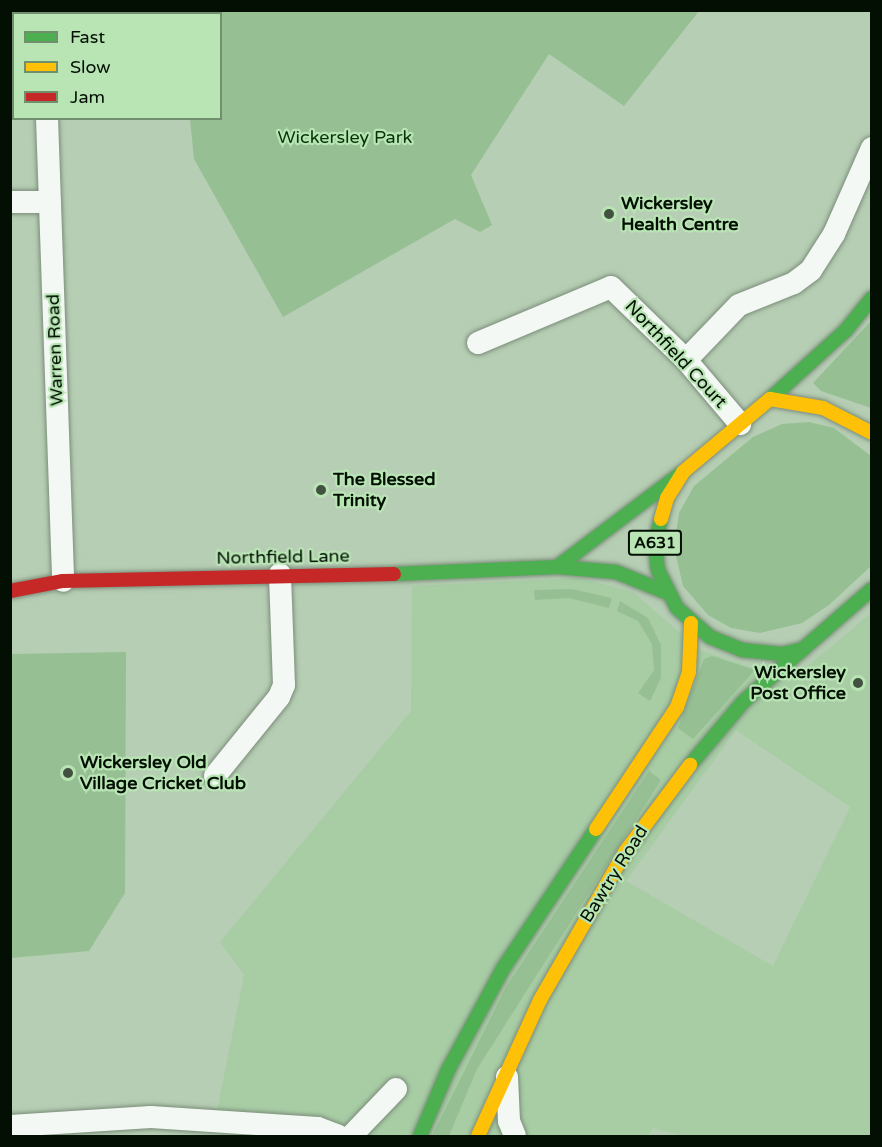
<!DOCTYPE html>
<style>
body{margin:0}
#map{position:relative;width:882px;height:1147px;overflow:hidden;background:#b6ceb4;font-family:"Varela Round",sans-serif}
div>[style]{position:absolute}
[style*='--x']{left:calc(var(--x)*1px);top:calc(var(--y)*1px);width:calc(var(--w)*1px);rotate:calc(var(--a)*1deg)}
.built>*{inset:0;background:#a8cda5}
.green>*{inset:0;background:#97bf94}
.roads{filter:drop-shadow(0 0 2px #7b8d7a) drop-shadow(0 0 2px #7b8d7a)}
.street>*{height:22px;margin:-11px;padding:0 11px;transform-origin:11px;border-radius:11px;background:#f4f8f4}
.fast>*{height:14px;margin:-7px;padding:0 7px;transform-origin:7px;border-radius:7px;background:#4caf50}
.slow>*{height:14px;margin:-7px;padding:0 7px;transform-origin:7px;border-radius:7px;background:#ffc107}
.jam>*{height:14px;margin:-7px;padding:0 7px;transform-origin:7px;border-radius:7px;background:#c62828}
.dots>*{width:16px;height:16px;translate:-50% -50%;box-sizing:border-box;border:3px solid #b9e5b5;border-radius:50%}
span{translate:-50% -50%;white-space:nowrap;text-align:center;line-height:1.15;-webkit-text-stroke:4.5px #b9e5b5;paint-order:stroke}
.shield-label span{padding:2px 4px;background:#b9e5b5;border:2px solid;border-radius:4px;-webkit-text-stroke-width:0}
.shield-label{font-size:16px;color:#020f02;font-weight:700}
.park-label{font-size:18px;color:#053505}
.poi-label{font-size:18px;color:#020f02;font-weight:700}
.left{translate:0 -50%;text-align:left}
.right{translate:-100% -50%;text-align:right}
.street-label{font-size:18px;color:#020f02}
.frame{position:absolute;inset:0;border:12px solid #020f02;pointer-events:none}
.legend{position:absolute;left:12px;top:12px;width:210px;height:108px;box-sizing:border-box;background:#b9e5b5;border:2px solid #708f6d;margin:0;padding:8px 10px;list-style:none;font-size:18px;color:#020f02}
.legend li{display:flex;align-items:center;gap:12px;height:30px}
.legend b{width:30px;border:2px solid #708f6d}
</style>
<div id="map">
<div class="built">
<div style="clip-path:polygon(evenodd,579px 578px,633px 592px,700px 650px,753px 668px,799px 673px,871px 613px,871px 1136px,684px 1136px,653px 1128px,648px 1136px,305px 1136px,215px 1121px,244px 975px,220px 942px,411px 711px,412px 586px,579px 578px,736px 730px,850px 807px,773px 966px,626px 881px,736px 730px)"></div>
</div>
<div class="green">
<div style="clip-path:polygon(180px 11px,180px 10px,699px 11px,624px 106px,549px 54px,471px 175px,492px 225px,480px 232px,455px 219px,283px 317px,194px 159px,190px 119px,220px 118px,220px 14px)"></div>
<div style="clip-path:polygon(871px 321px,871px 408px,821px 391px,813px 383px)"></div>
<div style="clip-path:polygon(809px 422px,834px 428px,871px 456px,871px 566px,829px 605px,802px 623px,760px 633px,731px 628px,708px 615px,683px 586px,674px 547px,679px 513px,694px 486px,753px 437px,782px 424px)"></div>
<div style="clip-path:polygon(572px 589px,612px 598px,609px 608px,569px 598px,535px 600px,534px 590px)"></div>
<div style="clip-path:polygon(620px 601px,648px 618px,661px 645px,661px 678px,650px 701px,638px 693px,654px 670px,652px 644px,638px 621px,617px 611px)"></div>
<div style="clip-path:polygon(126px 652px,125px 893px,89px 951px,11px 958px,11px 654px)"></div>
<div style="clip-path:polygon(712px 656px,755px 670px,693px 739px,678px 728px,704px 659px)"></div>
<div style="clip-path:polygon(649px 771px,661px 780px,477px 1069px,449px 1136px,432px 1136px,506px 987px)"></div>
</div>
<div class="roads">
<div class="street">
<div style="--x:42;--y:10;--w:4;--a:90"></div>
<div style="--x:47;--y:118;--w:463;--a:88"></div>
<div style="--x:10;--y:202;--w:40;--a:0"></div>
<div style="--x:478;--y:343;--w:144;--a:-22.8"></div>
<div style="--x:611;--y:287;--w:105;--a:44.2"></div>
<div style="--x:686;--y:360;--w:84;--a:49.8"></div>
<div style="--x:686;--y:360;--w:76;--a:-46.1"></div>
<div style="--x:739;--y:305;--w:59;--a:-21.8"></div>
<div style="--x:794;--y:283;--w:21;--a:-37"></div>
<div style="--x:811;--y:270;--w:43;--a:-57.4"></div>
<div style="--x:834;--y:234;--w:94;--a:-66.2"></div>
<div style="--x:215;--y:776;--w:102;--a:-51"></div>
<div style="--x:279;--y:697;--w:13;--a:-67"></div>
<div style="--x:284;--y:685;--w:111;--a:-92.1"></div>
<div style="--x:507;--y:1077;--w:44;--a:87.4"></div>
<div style="--x:509;--y:1121;--w:16;--a:68"></div>
<div style="--x:10;--y:1126;--w:141;--a:-3.7"></div>
<div style="--x:151;--y:1117;--w:167;--a:3.8"></div>
<div style="--x:318;--y:1128;--w:22;--a:21"></div>
<div style="--x:351;--y:1136;--w:65;--a:-46.2"></div>
</div>
<div class="fast">
<div style="--x:770;--y:399;--w:103;--a:-42.2"></div>
<div style="--x:846;--y:330;--w:41;--a:-50.9"></div>
<div style="--x:661;--y:519;--w:25;--a:104"></div>
<div style="--x:655;--y:543;--w:27;--a:84"></div>
<div style="--x:658;--y:570;--w:42;--a:63.4"></div>
<div style="--x:677;--y:608;--w:44;--a:41.3"></div>
<div style="--x:710;--y:637;--w:35;--a:22"></div>
<div style="--x:742;--y:650;--w:40;--a:5.7"></div>
<div style="--x:782;--y:654;--w:22;--a:-13"></div>
<div style="--x:803;--y:649;--w:91;--a:-41"></div>
<div style="--x:557;--y:567;--w:158;--a:-37"></div>
<div style="--x:394;--y:574;--w:163;--a:-2.5"></div>
<div style="--x:557;--y:567;--w:59;--a:4.8"></div>
<div style="--x:616;--y:572;--w:56;--a:22"></div>
<div style="--x:690;--y:765;--w:82;--a:-49.9"></div>
<div style="--x:743;--y:702;--w:80;--a:-41.5"></div>
<div style="--x:420;--y:1136;--w:72;--a:-67"></div>
<div style="--x:448;--y:1070;--w:117;--a:-61.5"></div>
<div style="--x:504;--y:967;--w:166;--a:-56.3"></div>
</div>
<div class="slow">
<div style="--x:661;--y:519;--w:22;--a:-74"></div>
<div style="--x:667;--y:498;--w:31;--a:-58"></div>
<div style="--x:683;--y:472;--w:114;--a:-40"></div>
<div style="--x:770;--y:399;--w:54;--a:9.6"></div>
<div style="--x:823;--y:408;--w:55;--a:27"></div>
<div style="--x:596;--y:829;--w:146;--a:-56.4"></div>
<div style="--x:677;--y:707;--w:37;--a:-71"></div>
<div style="--x:689;--y:672;--w:49;--a:-87.7"></div>
<div style="--x:478;--y:1136;--w:149;--a:-65.5"></div>
<div style="--x:540;--y:1000;--w:171;--a:-60.1"></div>
<div style="--x:625;--y:852;--w:109;--a:-53.2"></div>
</div>
<div class="jam">
<div style="--x:10;--y:591;--w:54;--a:-10.7"></div>
<div style="--x:63;--y:581;--w:331;--a:-1.2"></div>
</div>
</div>
<div class="dots">
<div style="left:609px;top:214px;background:#415240"></div>
<div style="left:321px;top:490px;background:#415240"></div>
<div style="left:858px;top:683px;background:#415240"></div>
<div style="left:68px;top:773px;background:#415240"></div>
</div>
<div class="shield-label">
<span style="left:655px;top:543px">A631</span>
</div>
<div class="park-label">
<span style="left:345px;top:137px">Wickersley Park</span>
</div>
<div class="poi-label">
<span class="left" style="left:621px;top:214px">Wickersley<br>Health Centre</span>
<span class="left" style="left:333px;top:490px">The Blessed<br>Trinity</span>
<span class="right" style="left:846px;top:683px">Wickersley<br>Post Office</span>
<span class="left" style="left:80px;top:773px">Wickersley Old<br>Village Cricket Club</span>
</div>
<div class="street-label">
<span style="left:55px;top:350px;rotate:-92deg">Warren Road</span>
<span style="left:676px;top:354px;rotate:47deg">Northfield Court</span>
<span style="left:283px;top:557px;rotate:-1deg">Northfield Lane</span>
<span style="left:614px;top:874px;rotate:-58deg">Bawtry Road</span>
</div>
<div class="frame"></div>
<ul class="legend">
<li><b style="height:8px;background:#4caf50"></b>Fast</li>
<li><b style="height:8px;background:#ffc107"></b>Slow</li>
<li><b style="height:8px;background:#c62828"></b>Jam</li>
</ul>
</div>
